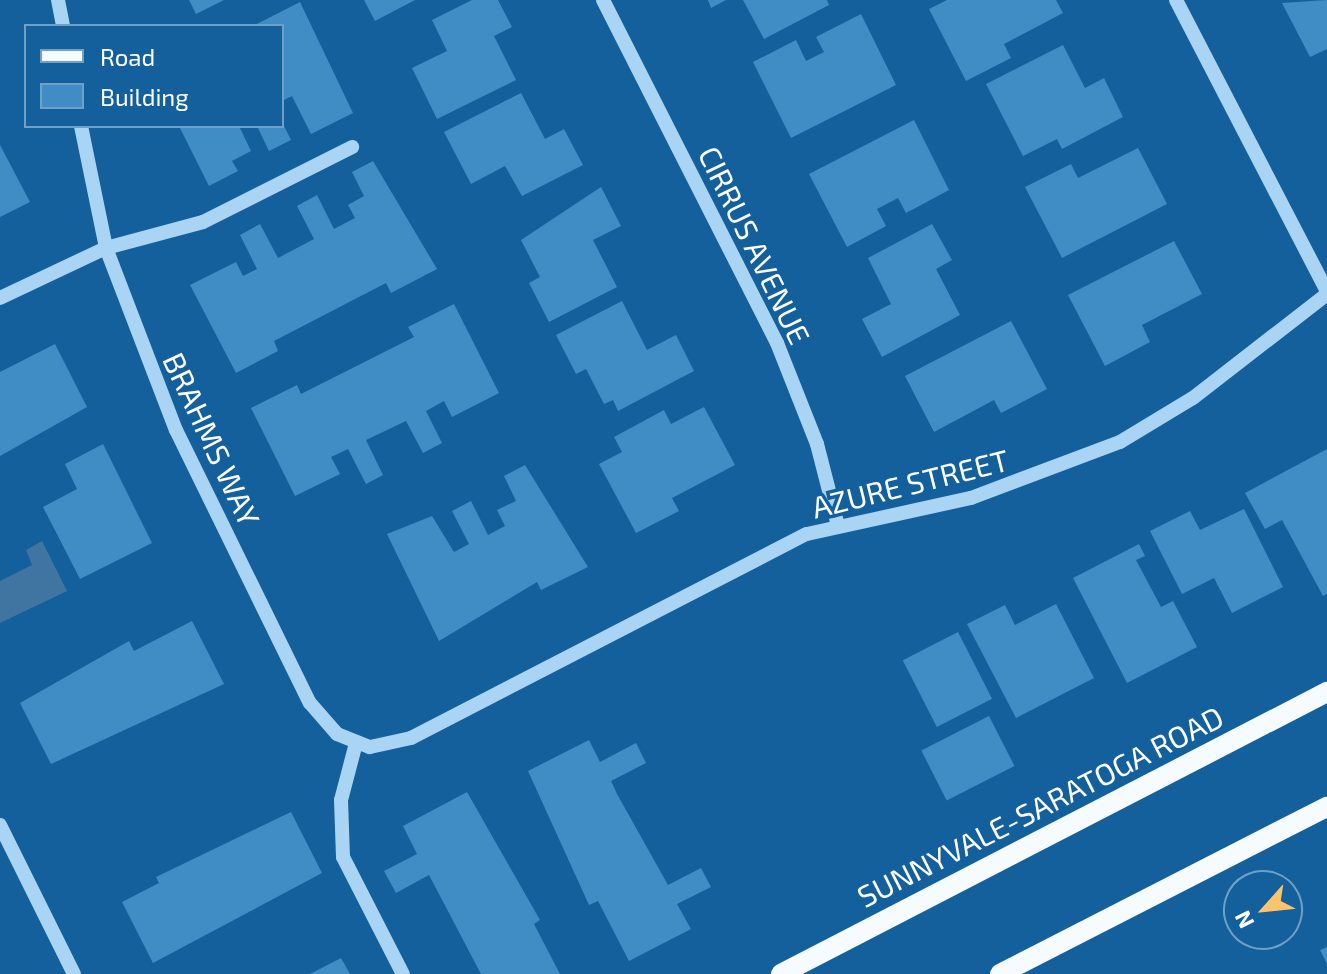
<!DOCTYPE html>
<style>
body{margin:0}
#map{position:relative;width:1327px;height:974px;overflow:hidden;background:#13609d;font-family:"Exo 2",sans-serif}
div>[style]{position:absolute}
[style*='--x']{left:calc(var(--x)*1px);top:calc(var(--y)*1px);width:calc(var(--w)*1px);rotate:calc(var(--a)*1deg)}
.water>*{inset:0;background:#3f75a0}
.building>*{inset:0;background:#408cc5;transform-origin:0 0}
.minor>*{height:14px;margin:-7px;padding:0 7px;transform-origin:7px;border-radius:7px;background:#aad4f4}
.major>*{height:20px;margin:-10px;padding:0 10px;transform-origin:10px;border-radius:10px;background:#f6fbff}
span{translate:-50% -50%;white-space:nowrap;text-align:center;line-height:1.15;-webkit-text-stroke:7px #13609d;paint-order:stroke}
.street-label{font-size:30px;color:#fff}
.legend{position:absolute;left:24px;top:24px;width:260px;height:104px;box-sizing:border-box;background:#13609d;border:2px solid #71a0c4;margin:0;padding:10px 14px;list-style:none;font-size:24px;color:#fff}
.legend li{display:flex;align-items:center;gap:16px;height:40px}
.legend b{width:40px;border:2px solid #71a0c4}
.north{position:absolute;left:1223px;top:870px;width:80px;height:80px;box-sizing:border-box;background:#13609d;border:2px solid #71a0c4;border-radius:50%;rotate:243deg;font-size:22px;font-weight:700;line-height:32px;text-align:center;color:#fff}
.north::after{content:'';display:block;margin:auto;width:28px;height:36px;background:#ffc36c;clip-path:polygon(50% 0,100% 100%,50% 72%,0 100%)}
</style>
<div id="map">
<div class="water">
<i style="clip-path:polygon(42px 541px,67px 591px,0 623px,0 581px,32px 565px,26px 550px)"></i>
</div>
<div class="building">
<i style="clip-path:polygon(189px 0,224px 0,196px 14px)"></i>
<i style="clip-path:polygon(364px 0,415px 0,375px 21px)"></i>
<i style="clip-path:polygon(472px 0,498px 0,512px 27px,494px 36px,516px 80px,437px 119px,412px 68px,447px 51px,432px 20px)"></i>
<i style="clip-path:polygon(708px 0,726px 0,711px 8px)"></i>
<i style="clip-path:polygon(743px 0,827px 0,829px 5px,764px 39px)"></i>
<i style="clip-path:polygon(947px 0,1056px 0,1063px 13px,1004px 44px,1011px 58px,966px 81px,929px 9px)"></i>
<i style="clip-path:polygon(1327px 0,1327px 49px,1310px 57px,1282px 3px)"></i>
<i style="clip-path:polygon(300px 2px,353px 113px,311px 134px,292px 96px,282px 101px,282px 26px,253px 26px)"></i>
<i style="clip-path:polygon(861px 14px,896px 85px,791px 138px,753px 62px,796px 40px,806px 61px,824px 52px,816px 37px)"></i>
<i style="clip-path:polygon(1063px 45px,1085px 88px,1104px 78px,1123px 117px,1062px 149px,1057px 139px,1023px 156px,986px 84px)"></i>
<i style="clip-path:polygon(521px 93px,545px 139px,564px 129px,583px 165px,522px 196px,505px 166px,471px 184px,444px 132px)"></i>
<i style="clip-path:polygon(914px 120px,949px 190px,906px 213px,898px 198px,877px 209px,886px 226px,847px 247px,809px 174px)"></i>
<i style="clip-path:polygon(179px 126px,239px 126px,251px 151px,232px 161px,238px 171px,209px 186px)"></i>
<i style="clip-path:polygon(257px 126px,284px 126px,291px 140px,269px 151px)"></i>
<i style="clip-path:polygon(0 145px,30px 202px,0 217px)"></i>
<i style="clip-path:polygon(1138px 148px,1167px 204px,1062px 258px,1025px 187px,1071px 164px,1078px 178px)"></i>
<i style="clip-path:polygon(373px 161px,437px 269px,391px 293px,386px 283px,274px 341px,278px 351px,236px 373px,190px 285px,236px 262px,243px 276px,257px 269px,240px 235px,260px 224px,278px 258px,314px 239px,297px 206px,317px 195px,334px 229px,355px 218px,348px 205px,364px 196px,352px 172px)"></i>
<i style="clip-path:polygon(601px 187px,621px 226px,593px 240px,617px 287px,549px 322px,529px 283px,540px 277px,521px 240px)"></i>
<i style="clip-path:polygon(932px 224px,952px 260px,936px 269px,960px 315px,882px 357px,862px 319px,891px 304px,868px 258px)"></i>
<i style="clip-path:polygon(1174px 241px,1202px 294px,1142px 325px,1150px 342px,1105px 366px,1068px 295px)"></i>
<i style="clip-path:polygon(622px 301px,647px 350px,676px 335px,694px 371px,618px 411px,613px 400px,604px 404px,586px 369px,576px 374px,556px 335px)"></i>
<i style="clip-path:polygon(454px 304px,499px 393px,452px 417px,444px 401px,426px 411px,442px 443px,423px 453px,406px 421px,366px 440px,383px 475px,366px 484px,348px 449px,331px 457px,340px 474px,295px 496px,251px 408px,297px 385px,301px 394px,414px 337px,408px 327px)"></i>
<i style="clip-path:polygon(1011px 321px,1047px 389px,1001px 413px,994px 400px,934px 432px,905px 376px)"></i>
<i style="clip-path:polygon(55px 344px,87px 407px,0 456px,0 372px)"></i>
<i style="clip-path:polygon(704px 407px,735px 465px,672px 498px,679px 511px,636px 533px,599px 464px,622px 452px,614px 437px,664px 410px,671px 424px)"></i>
<i style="clip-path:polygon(103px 444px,152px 543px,80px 579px,43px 507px,77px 489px,65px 464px)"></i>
<i style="clip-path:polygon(1327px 449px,1327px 594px,1323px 596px,1282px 520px,1265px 529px,1245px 493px)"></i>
<i style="clip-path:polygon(525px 465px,588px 567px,541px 590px,537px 582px,439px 641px,387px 534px,432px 516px,454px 552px,469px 544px,452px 511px,471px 501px,488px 535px,505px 526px,497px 510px,516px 501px,504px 476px)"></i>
<i style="clip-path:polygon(1244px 509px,1283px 587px,1232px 613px,1214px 578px,1182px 594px,1150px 531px,1190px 511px,1200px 530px)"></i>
<i style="clip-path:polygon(1139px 544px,1145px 556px,1136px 560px,1161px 607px,1173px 601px,1197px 647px,1127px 683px,1073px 578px)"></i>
<i style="clip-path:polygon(1056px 604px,1094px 678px,1016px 718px,967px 624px,1005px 605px,1015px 625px)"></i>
<i style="clip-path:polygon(192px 621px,224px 684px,51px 764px,20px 703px,129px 641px,134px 651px)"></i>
<i style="left:958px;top:632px;width:75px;height:62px;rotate:63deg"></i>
<i style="left:989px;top:716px;width:56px;height:76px;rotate:63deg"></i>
<i style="clip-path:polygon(589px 740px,600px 762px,636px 743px,646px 763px,611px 781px,617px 794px,668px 885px,701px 868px,711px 887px,677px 904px,691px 929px,629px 961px,598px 901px,589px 905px,528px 771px)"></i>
<i style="clip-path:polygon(467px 792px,540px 920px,534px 924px,560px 974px,481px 974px,429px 875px,396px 893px,384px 871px,417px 854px,403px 826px)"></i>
<i style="clip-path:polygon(291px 812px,322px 873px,153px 963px,122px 902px,159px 883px,156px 877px)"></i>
<i style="clip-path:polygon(1327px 947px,1327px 964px,1320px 950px)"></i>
<i style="clip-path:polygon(341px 958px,350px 974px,310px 974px)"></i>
</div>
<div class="minor">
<i style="--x:58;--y:0;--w:26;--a:79"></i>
<i style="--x:603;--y:0;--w:385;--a:63.1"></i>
<i style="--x:777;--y:343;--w:109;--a:68.4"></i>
<i style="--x:817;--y:444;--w:81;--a:75.6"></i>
<i style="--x:1176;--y:0;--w:328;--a:62.6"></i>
<i style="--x:81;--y:126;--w:125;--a:78.4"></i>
<i style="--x:106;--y:248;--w:195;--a:69"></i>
<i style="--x:176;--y:430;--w:304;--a:63.9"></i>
<i style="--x:310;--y:703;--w:41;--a:48.9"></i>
<i style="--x:337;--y:734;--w:35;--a:22"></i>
<i style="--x:370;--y:747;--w:42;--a:-12.4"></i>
<i style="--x:411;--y:738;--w:445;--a:-27.3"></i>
<i style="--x:807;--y:534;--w:168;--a:-12.4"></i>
<i style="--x:971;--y:498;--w:159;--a:-20.6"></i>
<i style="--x:1120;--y:442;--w:85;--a:-31.1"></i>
<i style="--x:1193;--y:398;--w:170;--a:-37.8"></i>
<i style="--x:0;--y:298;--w:117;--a:-25.3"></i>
<i style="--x:106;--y:248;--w:100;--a:-15"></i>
<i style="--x:203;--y:222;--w:167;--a:-26.7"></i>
<i style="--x:356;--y:743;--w:59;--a:104.7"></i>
<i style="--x:341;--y:800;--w:57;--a:88"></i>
<i style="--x:343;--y:857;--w:131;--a:62.9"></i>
<i style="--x:0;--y:825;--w:166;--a:63.6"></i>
</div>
<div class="major">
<i style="--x:781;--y:974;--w:615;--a:-27.32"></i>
<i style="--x:1000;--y:974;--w:367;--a:-27.1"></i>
</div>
<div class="street-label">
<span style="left:755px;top:245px;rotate:64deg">CIRRUS AVENUE</span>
<span style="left:212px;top:439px;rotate:65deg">BRAHMS WAY</span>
<span style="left:910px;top:483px;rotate:-14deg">AZURE STREET</span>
<span style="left:1040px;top:806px;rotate:-27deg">SUNNYVALE-SARATOGA ROAD</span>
</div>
<ul class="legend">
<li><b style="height:10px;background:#f6fbff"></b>Road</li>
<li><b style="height:22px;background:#408cc5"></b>Building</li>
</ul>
<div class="north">N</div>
</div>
